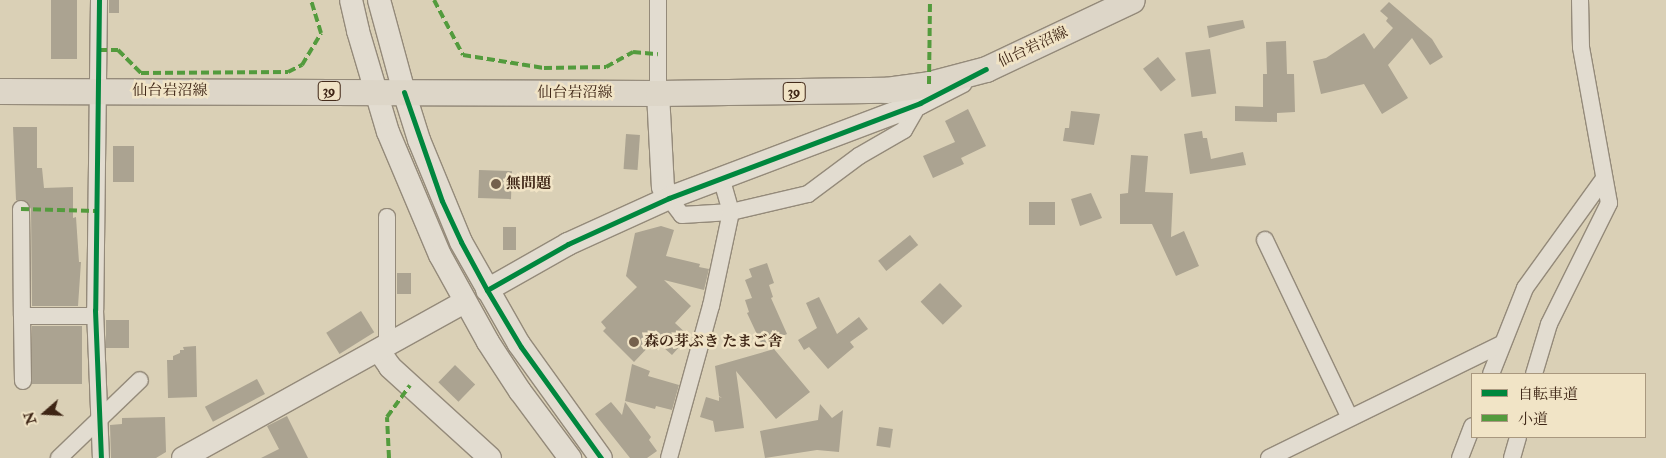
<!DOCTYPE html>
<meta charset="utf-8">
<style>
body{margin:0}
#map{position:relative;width:1666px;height:458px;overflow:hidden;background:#dad0b6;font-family:"IM FELL Double Pica","Noto Serif JP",serif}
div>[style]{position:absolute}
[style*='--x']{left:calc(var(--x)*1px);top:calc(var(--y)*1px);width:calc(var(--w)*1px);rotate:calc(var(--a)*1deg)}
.building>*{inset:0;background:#aba391;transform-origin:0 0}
.roads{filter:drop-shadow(1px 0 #948a7a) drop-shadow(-1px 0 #948a7a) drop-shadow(0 1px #948a7a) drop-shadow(0 -1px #948a7a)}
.street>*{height:16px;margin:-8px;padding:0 8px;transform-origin:8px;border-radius:8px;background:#e2dcd0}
.secondary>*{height:22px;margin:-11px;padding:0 11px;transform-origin:11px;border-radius:11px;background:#e2dcd0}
.primary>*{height:25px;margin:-12.5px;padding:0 12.5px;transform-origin:12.5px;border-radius:12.5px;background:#ddd6c8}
.quiet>*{height:4px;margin-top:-2px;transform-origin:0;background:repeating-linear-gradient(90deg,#539b3d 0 8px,transparent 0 12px)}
.cycleway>*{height:5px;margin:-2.5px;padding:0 2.5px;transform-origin:2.5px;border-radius:2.5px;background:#00873e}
.dots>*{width:14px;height:14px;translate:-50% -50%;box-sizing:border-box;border:2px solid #f1e4c6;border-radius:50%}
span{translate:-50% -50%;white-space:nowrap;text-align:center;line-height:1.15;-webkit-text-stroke:5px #f1e4c6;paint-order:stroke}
.shield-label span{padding:1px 4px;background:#f1e4c6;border:1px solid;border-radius:4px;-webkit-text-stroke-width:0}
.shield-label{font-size:14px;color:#3e2515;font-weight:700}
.street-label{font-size:15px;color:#3e2515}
.poi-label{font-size:15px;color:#3e2515;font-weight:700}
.left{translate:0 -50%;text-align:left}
.legend{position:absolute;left:1471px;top:373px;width:175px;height:65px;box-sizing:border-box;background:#f1e4c6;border:1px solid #a9987f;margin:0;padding:6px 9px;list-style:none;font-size:15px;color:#3e2515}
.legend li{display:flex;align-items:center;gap:10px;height:25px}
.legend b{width:25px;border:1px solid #a9987f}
.north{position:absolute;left:20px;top:388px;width:50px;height:50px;-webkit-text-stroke:4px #f1e4c6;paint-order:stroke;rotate:251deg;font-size:14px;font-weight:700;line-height:20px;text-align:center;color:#3e2515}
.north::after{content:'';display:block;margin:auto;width:18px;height:22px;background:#3e2515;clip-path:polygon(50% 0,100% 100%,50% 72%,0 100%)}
</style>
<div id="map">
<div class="building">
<i style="left:51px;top:0;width:26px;height:59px"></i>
<i style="left:109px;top:0;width:10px;height:13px"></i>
<i style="clip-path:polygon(1389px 2px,1432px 39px,1443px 57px,1430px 65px,1412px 38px,1388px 65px,1408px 98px,1382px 114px,1364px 84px,1321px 94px,1313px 61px,1326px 58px,1364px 33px,1374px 49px,1393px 28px,1386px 21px,1388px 18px,1380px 11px)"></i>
<i style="clip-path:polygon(1243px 20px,1245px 28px,1209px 38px,1207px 26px)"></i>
<i style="clip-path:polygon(1286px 41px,1287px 74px,1294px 74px,1295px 112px,1277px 113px,1277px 122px,1235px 121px,1235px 106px,1263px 107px,1263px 74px,1267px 74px,1266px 42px)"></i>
<i style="left:1210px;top:49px;width:45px;height:25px;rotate:82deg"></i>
<i style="left:1158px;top:57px;width:29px;height:19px;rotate:52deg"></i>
<i style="clip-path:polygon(968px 109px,986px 146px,961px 158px,964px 164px,933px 178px,923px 156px,955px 142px,945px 121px)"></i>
<i style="clip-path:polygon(1071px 111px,1100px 114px,1094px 145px,1063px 141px,1065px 128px,1069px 128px)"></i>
<i style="clip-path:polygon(13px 127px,37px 127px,37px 168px,42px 168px,44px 188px,73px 187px,73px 218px,76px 217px,79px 262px,81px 262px,78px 306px,32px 306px,31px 209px,26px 201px,16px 200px)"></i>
<i style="clip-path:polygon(1202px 131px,1203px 138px,1207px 138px,1211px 159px,1243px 152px,1246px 165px,1190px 174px,1184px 134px)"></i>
<i style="left:626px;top:134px;width:14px;height:35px;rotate:4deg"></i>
<i style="left:113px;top:146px;width:21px;height:36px"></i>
<i style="clip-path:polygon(1131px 155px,1148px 156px,1145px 192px,1173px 193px,1171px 237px,1184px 231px,1199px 266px,1176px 276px,1152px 224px,1120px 224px,1120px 194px,1128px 193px)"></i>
<i style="left:479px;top:170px;width:33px;height:28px;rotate:2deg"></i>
<i style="clip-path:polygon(1091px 193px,1102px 218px,1080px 226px,1071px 199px)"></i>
<i style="left:1029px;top:202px;width:26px;height:23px"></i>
<i style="clip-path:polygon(661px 226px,674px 230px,666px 256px,700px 264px,699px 267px,709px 269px,704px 290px,664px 280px,691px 306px,675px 323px,689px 336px,672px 355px,655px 340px,634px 362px,603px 331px,606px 328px,601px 322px,637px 287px,626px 276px,635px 233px)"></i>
<i style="left:503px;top:227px;width:13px;height:23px"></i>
<i style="left:910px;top:235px;width:13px;height:41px;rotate:51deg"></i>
<i style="clip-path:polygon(767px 263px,774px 283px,769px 285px,773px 297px,771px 298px,787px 334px,762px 345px,747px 313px,749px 312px,745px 300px,752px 298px,745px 280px,752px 277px,749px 269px)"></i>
<i style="left:397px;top:273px;width:14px;height:21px"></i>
<i style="left:940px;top:283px;width:32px;height:27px;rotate:46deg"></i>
<i style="clip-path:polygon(819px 297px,837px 334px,859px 317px,868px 329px,850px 342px,854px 347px,828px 369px,809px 347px,804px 350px,798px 340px,817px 328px,806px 303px)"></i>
<i style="left:361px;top:311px;width:25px;height:41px;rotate:58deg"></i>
<i style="left:106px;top:320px;width:23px;height:28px"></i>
<i style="left:32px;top:326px;width:50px;height:58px"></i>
<i style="clip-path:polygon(196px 346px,197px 397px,168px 398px,167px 360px,173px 360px,173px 356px,180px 353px,180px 350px,184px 350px,183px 347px)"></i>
<i style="clip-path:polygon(774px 349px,810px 392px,776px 419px,736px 371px,744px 428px,715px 432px,713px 421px,700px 417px,706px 397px,719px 401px,719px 397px,722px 398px,719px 396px,715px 366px)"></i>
<i style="clip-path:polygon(632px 364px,650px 371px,648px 376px,679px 385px,672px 410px,656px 406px,655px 409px,625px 401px)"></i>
<i style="left:455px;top:365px;width:28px;height:24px;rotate:44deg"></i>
<i style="left:257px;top:379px;width:17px;height:59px;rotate:62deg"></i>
<i style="clip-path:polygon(611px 402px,622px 415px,625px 402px,651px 437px,649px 440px,657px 451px,647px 458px,630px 458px,595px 414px)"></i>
<i style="clip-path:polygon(820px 404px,832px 418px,843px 410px,839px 452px,817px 450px,765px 458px,760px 431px,818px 420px)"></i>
<i style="clip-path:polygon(287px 416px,308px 458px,261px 458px,279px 449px,267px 426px)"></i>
<i style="clip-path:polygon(165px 417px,166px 452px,156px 458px,111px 458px,110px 425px,122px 424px,122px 418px)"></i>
<i style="left:879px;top:427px;width:14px;height:19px;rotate:8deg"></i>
</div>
<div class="roads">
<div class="street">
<i style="--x:99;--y:0;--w:310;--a:90.7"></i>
<i style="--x:95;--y:310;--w:148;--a:87.7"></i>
<i style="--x:658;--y:93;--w:93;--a:-90"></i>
<i style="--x:669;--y:198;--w:21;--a:53"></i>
<i style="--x:682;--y:215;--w:49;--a:-3.5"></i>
<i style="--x:731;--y:212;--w:79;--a:-13.2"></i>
<i style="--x:808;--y:194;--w:64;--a:-36.7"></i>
<i style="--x:859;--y:156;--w:52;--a:-30"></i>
<i style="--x:904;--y:130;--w:36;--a:-60"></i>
<i style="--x:21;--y:209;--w:107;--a:89.5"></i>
<i style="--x:1265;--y:240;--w:197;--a:64.5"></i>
<i style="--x:387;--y:347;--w:130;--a:-90"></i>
<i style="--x:1491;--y:374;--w:92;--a:-68.4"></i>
<i style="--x:1525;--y:288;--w:133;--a:-54.2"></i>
<i style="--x:1534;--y:374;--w:52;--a:-73.3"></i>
<i style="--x:1549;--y:324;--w:135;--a:-63.6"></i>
<i style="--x:1609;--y:203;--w:158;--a:-100.2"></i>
<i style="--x:1581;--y:47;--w:47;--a:-91.2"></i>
<i style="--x:23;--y:381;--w:65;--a:-90.9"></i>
<i style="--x:22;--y:316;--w:73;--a:0"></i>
<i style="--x:59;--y:458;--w:112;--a:-43.9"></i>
<i style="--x:669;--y:458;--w:158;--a:-74.6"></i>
<i style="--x:711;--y:306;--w:96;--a:-78"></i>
<i style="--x:731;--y:212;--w:37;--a:-106"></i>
<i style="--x:1269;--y:458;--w:259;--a:-26.1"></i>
<i style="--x:1460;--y:458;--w:34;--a:-69"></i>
<i style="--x:1512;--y:458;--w:22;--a:-74"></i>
</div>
<div class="secondary">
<i style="--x:351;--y:0;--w:32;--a:77"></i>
<i style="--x:358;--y:31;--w:105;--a:73.5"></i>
<i style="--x:388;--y:132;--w:134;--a:67.1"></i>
<i style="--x:440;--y:255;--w:99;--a:61.1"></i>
<i style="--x:488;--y:342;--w:59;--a:56.9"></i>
<i style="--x:520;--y:391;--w:84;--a:53.3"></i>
<i style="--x:379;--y:0;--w:95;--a:74.8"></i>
<i style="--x:404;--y:92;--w:50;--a:72.6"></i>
<i style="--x:419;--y:140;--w:110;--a:67.6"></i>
<i style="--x:461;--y:242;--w:117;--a:60.4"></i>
<i style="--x:519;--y:344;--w:140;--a:54.3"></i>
<i style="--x:658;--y:93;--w:94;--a:87"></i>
<i style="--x:663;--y:187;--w:13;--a:61"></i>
<i style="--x:487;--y:290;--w:93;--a:-29.6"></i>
<i style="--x:568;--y:244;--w:111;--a:-24.5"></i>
<i style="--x:669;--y:198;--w:268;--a:-20.7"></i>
<i style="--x:920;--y:103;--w:46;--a:-27.1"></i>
<i style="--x:379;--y:351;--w:19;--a:55"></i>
<i style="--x:390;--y:367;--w:135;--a:42.3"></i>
<i style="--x:183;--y:458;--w:322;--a:-29"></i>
</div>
<div class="primary">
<i style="--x:0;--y:91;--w:658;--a:0.17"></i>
<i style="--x:658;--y:93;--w:228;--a:-0.8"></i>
<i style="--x:886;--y:90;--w:43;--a:-7.9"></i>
<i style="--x:929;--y:84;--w:59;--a:-14.7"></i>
<i style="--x:986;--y:69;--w:161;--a:-25.3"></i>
</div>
</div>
<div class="quiet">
<i style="--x:434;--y:0;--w:62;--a:62.2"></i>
<i style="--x:463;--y:55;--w:82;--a:9.1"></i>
<i style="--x:544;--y:68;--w:62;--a:-0.9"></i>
<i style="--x:606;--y:67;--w:31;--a:-29"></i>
<i style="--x:633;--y:52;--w:25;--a:5"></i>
<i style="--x:99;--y:50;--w:19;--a:0"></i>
<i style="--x:118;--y:50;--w:33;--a:45"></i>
<i style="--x:141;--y:73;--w:147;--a:-0.4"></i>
<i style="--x:288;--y:72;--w:16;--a:-27"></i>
<i style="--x:302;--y:65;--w:37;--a:-59"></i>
<i style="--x:321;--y:33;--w:34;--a:-107"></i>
<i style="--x:929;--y:84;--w:84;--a:-89.3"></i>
<i style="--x:21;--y:209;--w:75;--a:1.5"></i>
<i style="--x:389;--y:458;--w:41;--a:-92.8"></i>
<i style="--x:387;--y:417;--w:39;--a:-54"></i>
</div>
<div class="cycleway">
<i style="--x:99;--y:0;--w:310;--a:90.7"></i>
<i style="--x:95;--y:310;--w:148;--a:87.7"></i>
<i style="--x:404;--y:92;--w:115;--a:70.8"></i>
<i style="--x:442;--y:201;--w:45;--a:65.1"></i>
<i style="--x:461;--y:242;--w:55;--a:61.6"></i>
<i style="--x:487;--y:290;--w:66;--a:59.2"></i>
<i style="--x:521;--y:347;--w:137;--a:54.2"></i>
<i style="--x:487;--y:290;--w:93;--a:-29.6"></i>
<i style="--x:568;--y:244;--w:111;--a:-24.5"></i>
<i style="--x:669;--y:198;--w:268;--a:-20.7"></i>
<i style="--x:920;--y:103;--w:74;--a:-27.3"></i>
</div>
<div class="dots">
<i style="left:496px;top:184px;background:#75614d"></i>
<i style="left:634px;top:342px;background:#75614d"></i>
</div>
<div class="shield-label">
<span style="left:329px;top:91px">39</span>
<span style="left:794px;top:92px">39</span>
</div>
<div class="street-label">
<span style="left:1033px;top:47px;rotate:-25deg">仙台岩沼線</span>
<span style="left:170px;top:91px">仙台岩沼線</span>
<span style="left:575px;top:93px">仙台岩沼線</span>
</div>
<div class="poi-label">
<span class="left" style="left:506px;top:184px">無問題</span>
<span class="left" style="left:644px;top:342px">森の芽ぶき たまご舎</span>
</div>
<ul class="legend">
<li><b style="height:6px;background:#00873e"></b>自転車道</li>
<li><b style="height:6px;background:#539b3d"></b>小道</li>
</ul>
<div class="north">N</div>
</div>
